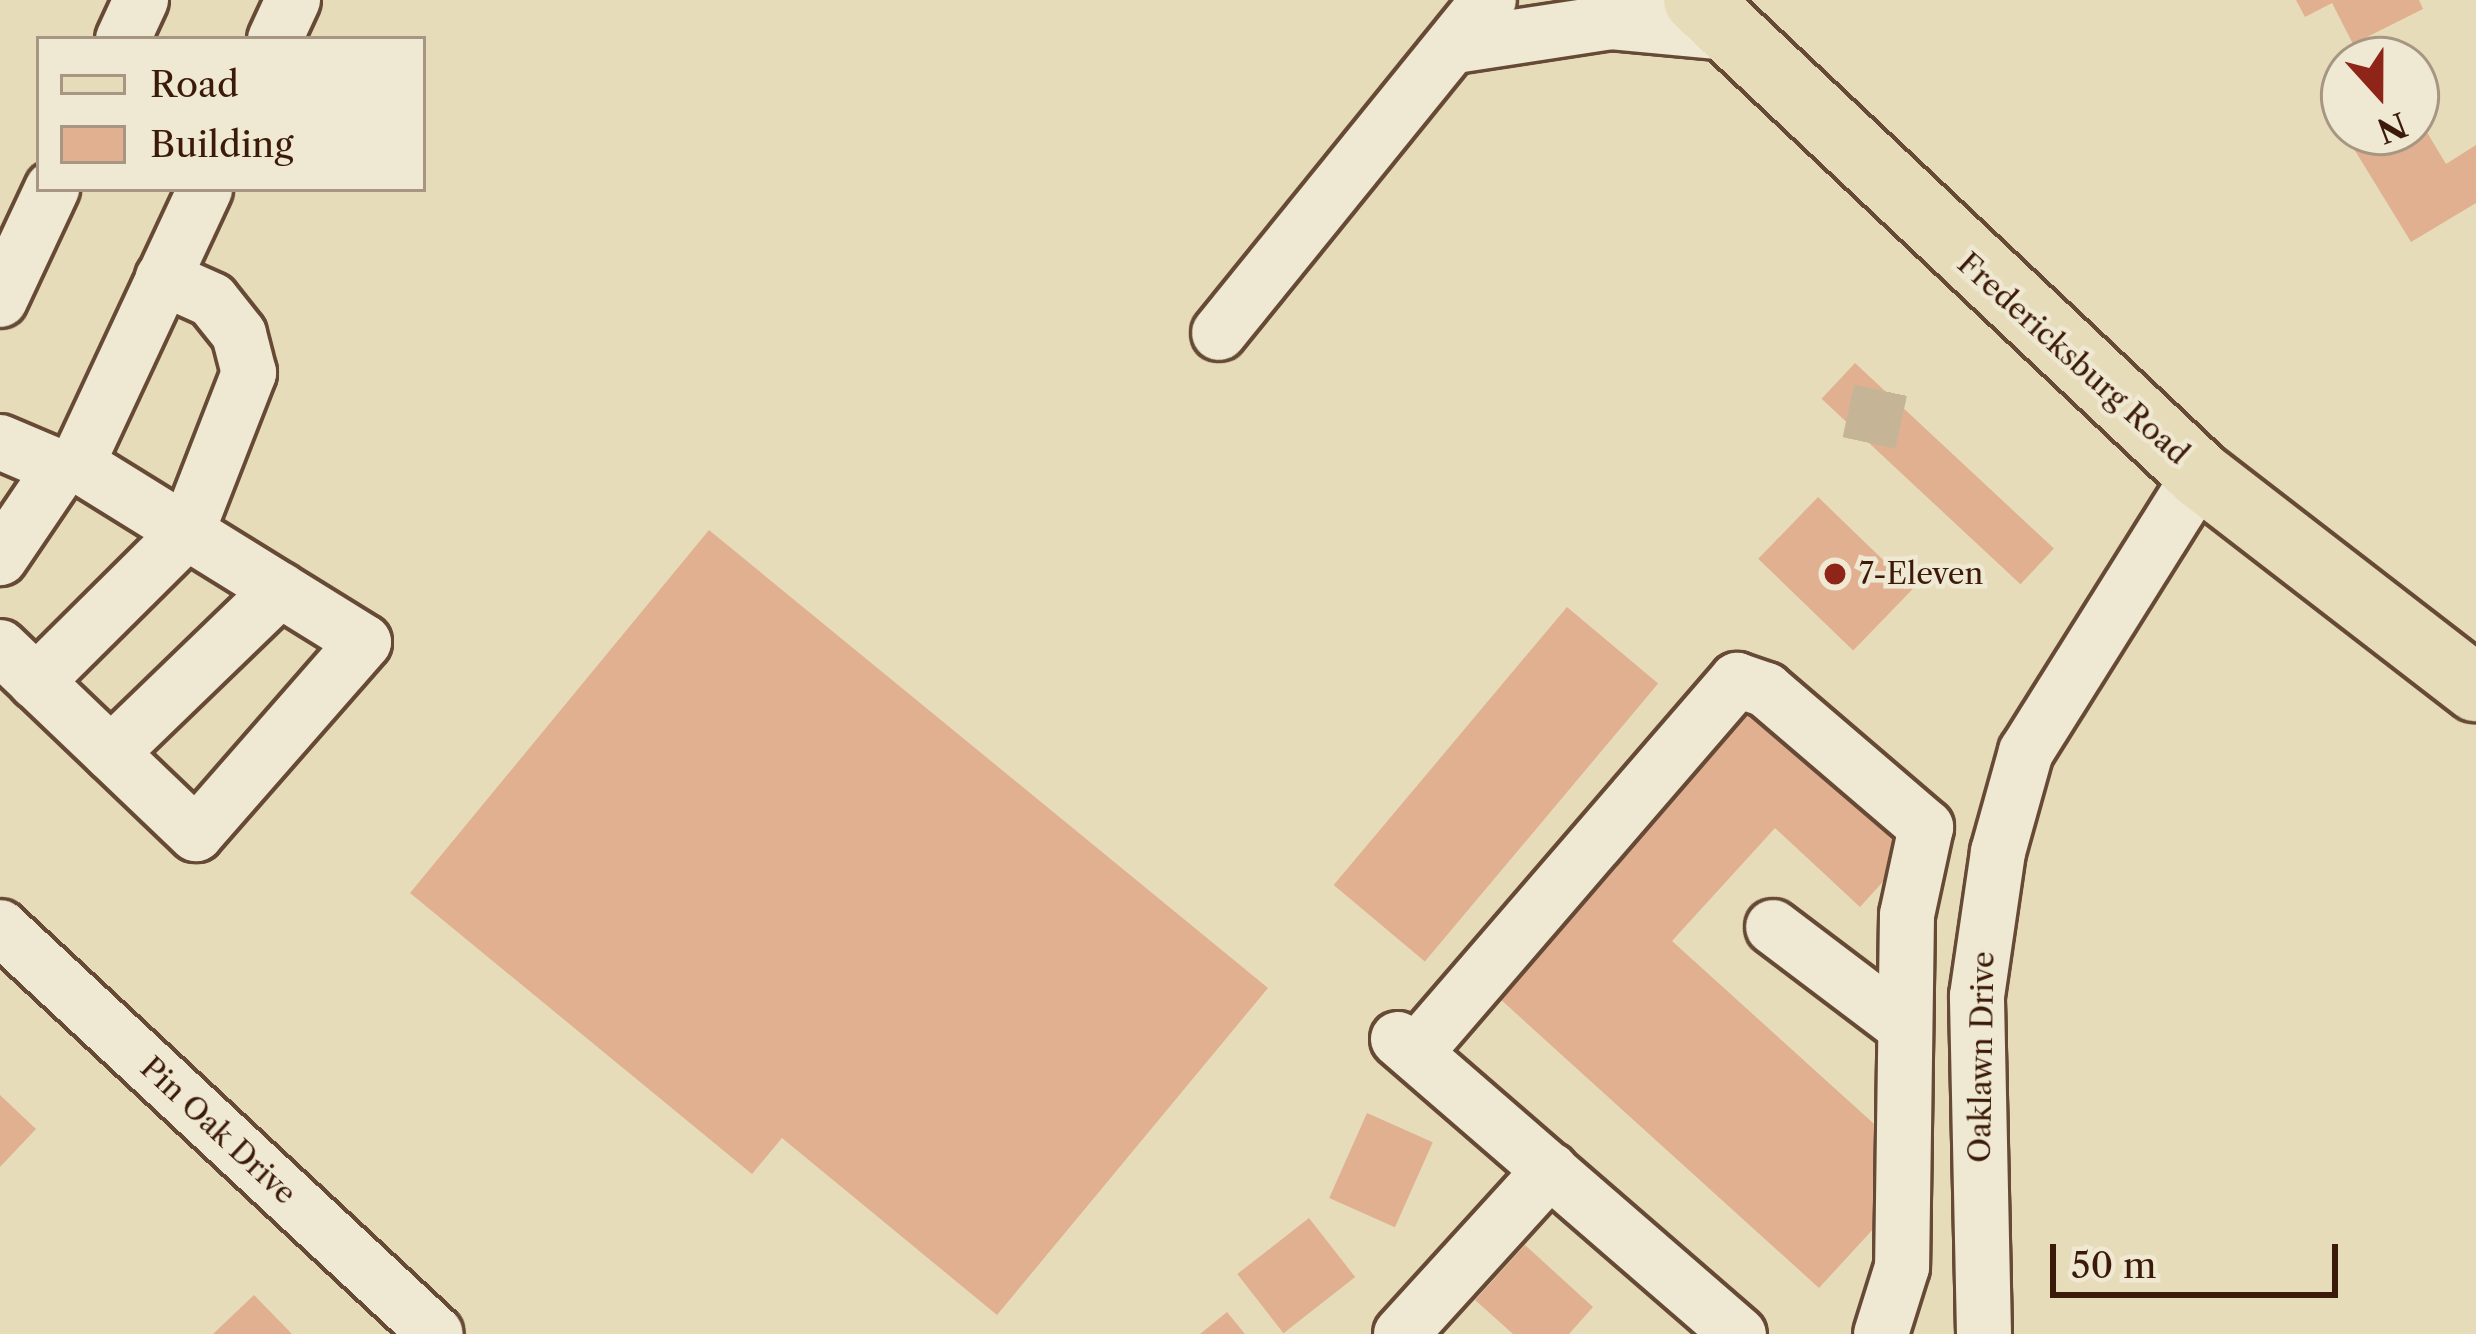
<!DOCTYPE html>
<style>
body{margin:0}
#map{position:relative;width:2476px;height:1334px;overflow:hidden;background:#e7dcb9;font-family:"Libre Caslon Text",serif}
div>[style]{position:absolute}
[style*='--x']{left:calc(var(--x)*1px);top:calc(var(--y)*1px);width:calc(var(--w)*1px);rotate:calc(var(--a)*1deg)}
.building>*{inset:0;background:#e0b091;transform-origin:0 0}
.minor-tunnel>*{height:54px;margin-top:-27px;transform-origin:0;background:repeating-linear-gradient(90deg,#c5b596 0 54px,transparent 0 81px)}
.roads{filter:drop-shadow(3px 0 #674a35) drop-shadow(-3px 0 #674a35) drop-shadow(0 3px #674a35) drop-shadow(0 -3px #674a35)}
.minor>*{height:54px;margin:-27px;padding:0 27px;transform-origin:27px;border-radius:27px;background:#efe8d2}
.major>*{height:66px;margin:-33px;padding:0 33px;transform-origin:33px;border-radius:33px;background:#e7dcb9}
.dots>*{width:33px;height:33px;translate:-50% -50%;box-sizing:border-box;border:6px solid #efe8d2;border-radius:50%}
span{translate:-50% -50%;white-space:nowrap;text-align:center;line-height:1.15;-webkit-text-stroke:9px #efe8d2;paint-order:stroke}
.street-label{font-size:30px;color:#3c1a09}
.poi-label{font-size:30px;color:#3c1a09}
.left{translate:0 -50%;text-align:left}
.legend{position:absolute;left:36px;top:36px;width:390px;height:156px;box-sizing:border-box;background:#efe8d2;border:3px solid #a79682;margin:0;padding:15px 21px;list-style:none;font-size:36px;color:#3c1a09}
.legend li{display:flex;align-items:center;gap:24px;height:60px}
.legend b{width:60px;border:3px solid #a79682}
.north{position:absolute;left:2320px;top:36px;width:120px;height:120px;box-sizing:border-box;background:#efe8d2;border:3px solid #a79682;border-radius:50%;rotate:159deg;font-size:33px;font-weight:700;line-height:48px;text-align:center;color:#3c1a09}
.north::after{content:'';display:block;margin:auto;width:42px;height:54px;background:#8f2418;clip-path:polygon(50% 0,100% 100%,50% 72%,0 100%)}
.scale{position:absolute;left:2050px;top:1244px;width:288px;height:54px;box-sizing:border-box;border:6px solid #3c1a09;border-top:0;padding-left:15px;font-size:36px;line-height:42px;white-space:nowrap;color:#3c1a09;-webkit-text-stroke:9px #efe8d2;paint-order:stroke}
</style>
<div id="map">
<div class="building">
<i style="clip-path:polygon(2296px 0,2419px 0,2423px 9px,2353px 44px,2332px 3px,2305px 17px)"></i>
<i style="clip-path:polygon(2344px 112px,2344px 132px,2416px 132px,2416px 114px,2446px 164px,2476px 145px,2476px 203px,2411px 242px,2335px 118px)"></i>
<i style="left:1855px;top:363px;width:272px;height:49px;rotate:43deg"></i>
<i style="left:1818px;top:497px;width:132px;height:86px;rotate:44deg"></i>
<i style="clip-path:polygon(709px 530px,1268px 988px,997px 1315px,782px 1138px,752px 1174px,410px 893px)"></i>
<i style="left:1567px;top:607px;width:119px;height:363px;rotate:40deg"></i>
<i style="clip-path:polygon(1754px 697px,1900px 830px,1899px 864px,1860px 907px,1775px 828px,1672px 941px,1883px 1132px,1887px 1214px,1819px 1288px,1488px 988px)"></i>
<i style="clip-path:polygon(0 1095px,36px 1129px,0 1167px)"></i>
<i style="left:1367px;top:1113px;width:72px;height:93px;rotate:24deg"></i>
<i style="left:1309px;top:1218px;width:75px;height:91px;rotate:52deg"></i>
<i style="clip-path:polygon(1525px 1245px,1593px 1307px,1569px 1334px,1513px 1334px,1475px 1300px)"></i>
<i style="clip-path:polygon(254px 1295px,292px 1334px,213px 1334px)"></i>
<i style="clip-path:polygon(1227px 1312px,1245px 1334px,1200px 1334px)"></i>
</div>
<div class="minor-tunnel">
<i style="--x:1869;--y:443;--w:56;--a:-77.7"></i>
</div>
<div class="roads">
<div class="minor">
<i style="--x:123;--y:39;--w:43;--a:-65.2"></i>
<i style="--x:275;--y:39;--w:43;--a:-65.2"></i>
<i style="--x:1455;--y:46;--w:158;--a:-8.7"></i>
<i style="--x:1611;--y:22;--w:118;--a:5.4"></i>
<i style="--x:0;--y:300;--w:123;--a:-64.9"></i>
<i style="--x:1219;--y:333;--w:429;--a:-51"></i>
<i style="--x:0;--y:442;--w:66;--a:23.1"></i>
<i style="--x:61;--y:468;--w:109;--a:124.1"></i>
<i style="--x:0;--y:647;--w:271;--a:43.7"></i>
<i style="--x:196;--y:834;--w:255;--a:-48.8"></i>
<i style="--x:364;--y:642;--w:338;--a:-148.2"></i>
<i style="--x:77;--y:464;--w:303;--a:-65"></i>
<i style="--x:36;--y:682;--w:213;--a:-44.8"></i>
<i style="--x:187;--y:532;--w:171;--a:-68.7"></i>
<i style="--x:249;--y:373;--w:40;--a:-104.4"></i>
<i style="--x:239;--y:334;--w:43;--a:-128.5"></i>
<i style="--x:212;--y:300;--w:54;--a:-155.8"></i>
<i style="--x:111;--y:753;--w:235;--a:-44"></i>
<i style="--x:0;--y:927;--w:596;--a:43.03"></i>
<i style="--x:1773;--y:927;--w:164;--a:37.1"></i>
<i style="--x:1398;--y:1039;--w:451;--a:40.9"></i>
<i style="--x:1415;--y:1053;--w:493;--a:-49.2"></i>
<i style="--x:1737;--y:680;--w:31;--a:19"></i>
<i style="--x:1766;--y:690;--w:211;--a:40.6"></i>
<i style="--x:1926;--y:827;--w:90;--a:102.2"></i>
<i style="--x:1907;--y:915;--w:352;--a:90.8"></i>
<i style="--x:1902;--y:1267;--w:70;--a:107.4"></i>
<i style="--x:1401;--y:1334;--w:222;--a:-47.7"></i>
<i style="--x:1984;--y:1334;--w:338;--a:-91.2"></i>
<i style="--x:1977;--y:996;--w:146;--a:-81.7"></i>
<i style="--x:1998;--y:852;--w:104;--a:-74.4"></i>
<i style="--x:2026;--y:752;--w:327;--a:-57.9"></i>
</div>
<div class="major">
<i style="--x:1697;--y:0;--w:692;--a:43.36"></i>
<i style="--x:2200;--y:475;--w:349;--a:37.7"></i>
</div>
</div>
<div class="dots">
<i style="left:1835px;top:574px;background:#8f2418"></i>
</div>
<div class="street-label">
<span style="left:2073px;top:359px;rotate:42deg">Fredericksburg Road</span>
<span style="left:1982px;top:1057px;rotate:-89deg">Oaklawn Drive</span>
<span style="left:218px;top:1131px;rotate:43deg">Pin Oak Drive</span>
</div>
<div class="poi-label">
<span class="left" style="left:1859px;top:574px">7-Eleven</span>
</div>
<ul class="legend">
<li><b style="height:15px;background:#e7dcb9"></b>Road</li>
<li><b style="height:33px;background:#e0b091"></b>Building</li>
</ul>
<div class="north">N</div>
<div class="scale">50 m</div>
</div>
